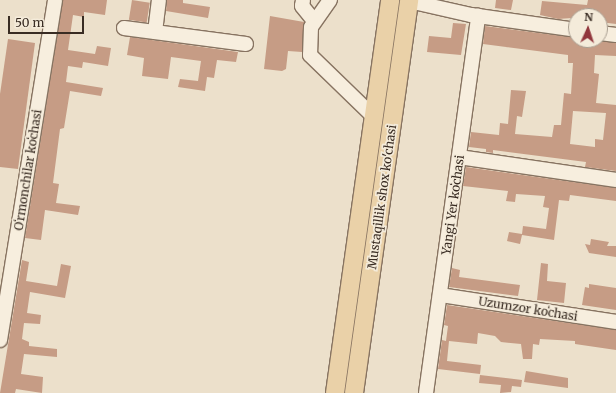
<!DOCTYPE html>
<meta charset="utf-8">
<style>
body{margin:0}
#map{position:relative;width:616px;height:393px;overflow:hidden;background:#ece0cb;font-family:Merriweather,serif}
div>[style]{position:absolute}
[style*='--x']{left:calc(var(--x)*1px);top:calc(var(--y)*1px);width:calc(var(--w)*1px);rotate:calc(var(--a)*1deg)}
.building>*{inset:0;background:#c69c85;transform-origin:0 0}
.roads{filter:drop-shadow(1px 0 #877361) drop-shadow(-1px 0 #877361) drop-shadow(0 1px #877361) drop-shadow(0 -1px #877361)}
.minor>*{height:14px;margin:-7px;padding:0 7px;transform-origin:7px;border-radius:7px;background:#f7eede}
.major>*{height:18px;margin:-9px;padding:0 9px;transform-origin:9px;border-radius:9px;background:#ead1a8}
span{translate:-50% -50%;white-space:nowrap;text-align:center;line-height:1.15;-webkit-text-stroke:3.5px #f4ebda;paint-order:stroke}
.street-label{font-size:12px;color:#392c23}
.north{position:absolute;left:568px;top:8px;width:40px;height:40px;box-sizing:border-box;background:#f4ebda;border:1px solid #a99f91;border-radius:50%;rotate:3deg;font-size:11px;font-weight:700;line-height:16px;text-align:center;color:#392c23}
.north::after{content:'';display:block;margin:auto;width:14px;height:18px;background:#91363c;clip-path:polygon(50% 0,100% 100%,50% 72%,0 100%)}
.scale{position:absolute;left:8px;top:16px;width:76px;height:18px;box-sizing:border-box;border:2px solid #392c23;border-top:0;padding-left:5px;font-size:12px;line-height:14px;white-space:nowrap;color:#392c23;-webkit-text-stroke:3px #f4ebda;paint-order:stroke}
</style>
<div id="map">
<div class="building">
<i style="clip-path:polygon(63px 0,107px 0,105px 15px,84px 12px,84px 17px,73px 15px,68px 50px,95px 54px,97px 46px,111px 48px,108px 66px,83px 62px,82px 68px,68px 66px,66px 82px,103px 88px,101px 96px,70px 91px,64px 128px,60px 129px,53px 183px,59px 184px,56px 203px,80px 206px,78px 215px,45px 210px,41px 240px,25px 238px)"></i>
<i style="left:132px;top:0;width:18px;height:20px;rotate:9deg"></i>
<i style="clip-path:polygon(167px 0,183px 0,183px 3px,210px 7px,208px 18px,166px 11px)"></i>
<i style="clip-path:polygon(496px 0,513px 0,511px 10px,495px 8px)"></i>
<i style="clip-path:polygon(588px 0,616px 0,616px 24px,600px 22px,600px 16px,558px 19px,540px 15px,542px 1px,587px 5px)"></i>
<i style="clip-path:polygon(270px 16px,304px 22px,302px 52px,288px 51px,286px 69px,282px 71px,264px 69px)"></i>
<i style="clip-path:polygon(453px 23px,466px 24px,461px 55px,427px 52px,429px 36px,451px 38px)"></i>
<i style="clip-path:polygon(evenodd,485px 26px,616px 43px,616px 56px,595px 55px,594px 73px,599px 74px,596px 103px,616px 105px,616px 171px,585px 167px,586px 162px,493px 150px,493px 153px,486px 152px,486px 149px,469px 147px,471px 132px,499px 135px,500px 123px,508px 124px,511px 90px,526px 91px,522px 117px,517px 116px,515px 134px,552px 137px,554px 125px,561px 125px,564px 93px,571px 94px,573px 63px,568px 63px,568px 55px,483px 44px,485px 26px,573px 111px,606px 113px,603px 140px,595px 139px,595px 147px,570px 144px,573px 111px)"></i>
<i style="clip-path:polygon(130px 37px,238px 52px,236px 62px,217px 60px,214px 78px,207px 77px,205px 91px,178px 87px,180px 79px,198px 81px,201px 61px,171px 57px,168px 79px,142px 76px,144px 58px,127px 55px)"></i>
<i style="clip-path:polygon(8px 39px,35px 43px,18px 169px,0 167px,0 94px)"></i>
<i style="clip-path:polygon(466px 167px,616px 188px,616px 201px,570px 195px,569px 201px,559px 200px,554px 240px,522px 235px,520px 244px,507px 241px,509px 232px,522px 234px,523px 226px,546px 229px,549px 208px,543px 207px,545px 196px,516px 194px,515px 202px,506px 201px,508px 191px,463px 186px)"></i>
<i style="clip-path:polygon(591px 239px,609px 242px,607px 246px,616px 246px,616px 257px,589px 253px,585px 244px,590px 245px)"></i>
<i style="clip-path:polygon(22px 260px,29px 262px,26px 281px,57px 286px,61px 264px,71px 266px,65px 298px,30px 292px,27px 313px,41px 315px,40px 324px,24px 323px,22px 339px,29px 342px,29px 346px,57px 349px,57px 357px,24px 354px,21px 374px,43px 377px,42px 393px,16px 389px,15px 393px,0 393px)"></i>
<i style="clip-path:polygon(541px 263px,548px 264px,547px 281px,566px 283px,564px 303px,537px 300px)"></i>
<i style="clip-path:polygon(452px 268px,460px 270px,459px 277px,520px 285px,518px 296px,449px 287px)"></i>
<i style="clip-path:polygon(589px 284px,616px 288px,616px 310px,582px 305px,585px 287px,589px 288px)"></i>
<i style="clip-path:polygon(447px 305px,616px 330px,616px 350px,575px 344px,575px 341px,540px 339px,539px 345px,533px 344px,532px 359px,523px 359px,521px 344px,501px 342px,495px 336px,478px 333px,477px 344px,449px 341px,447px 361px,481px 365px,480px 374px,438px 369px,442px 340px,446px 341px,448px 326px,444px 325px)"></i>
<i style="clip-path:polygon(526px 371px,568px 378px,568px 388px,524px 382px)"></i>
<i style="clip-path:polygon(480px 375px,522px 380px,521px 387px,512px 386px,511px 392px,500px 393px,501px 385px,479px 383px)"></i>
</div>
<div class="roads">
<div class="minor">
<i style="--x:303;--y:0;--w:6;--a:99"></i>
<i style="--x:302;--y:6;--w:19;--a:51"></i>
<i style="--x:330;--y:0;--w:33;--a:125"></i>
<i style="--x:311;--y:27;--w:28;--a:92"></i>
<i style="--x:310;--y:55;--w:89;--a:44.1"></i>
<i style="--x:409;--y:1;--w:64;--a:12.7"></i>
<i style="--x:471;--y:15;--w:106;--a:8.1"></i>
<i style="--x:124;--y:28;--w:123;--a:7.5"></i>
<i style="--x:155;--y:32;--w:32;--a:-83"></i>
<i style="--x:600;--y:33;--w:16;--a:7"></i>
<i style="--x:459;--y:157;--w:159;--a:8.3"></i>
<i style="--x:440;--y:295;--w:178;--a:8.7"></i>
<i style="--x:0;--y:340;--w:344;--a:-80.8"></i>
<i style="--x:426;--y:393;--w:381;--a:-82.1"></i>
</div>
<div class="major">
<i style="--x:335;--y:393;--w:397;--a:-82"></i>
<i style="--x:354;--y:393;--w:397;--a:-82"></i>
</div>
</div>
<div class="street-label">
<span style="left:28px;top:170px;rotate:-81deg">Oʻrmonchilar koʻchasi</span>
<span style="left:382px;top:197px;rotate:-82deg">Mustaqillik shox ko'chasi</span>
<span style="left:453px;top:205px;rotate:-82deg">Yangi Yer koʻchasi</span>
<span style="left:528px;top:309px;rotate:9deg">Uzumzor koʻchasi</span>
</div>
<div class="north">N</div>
<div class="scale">50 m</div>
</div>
